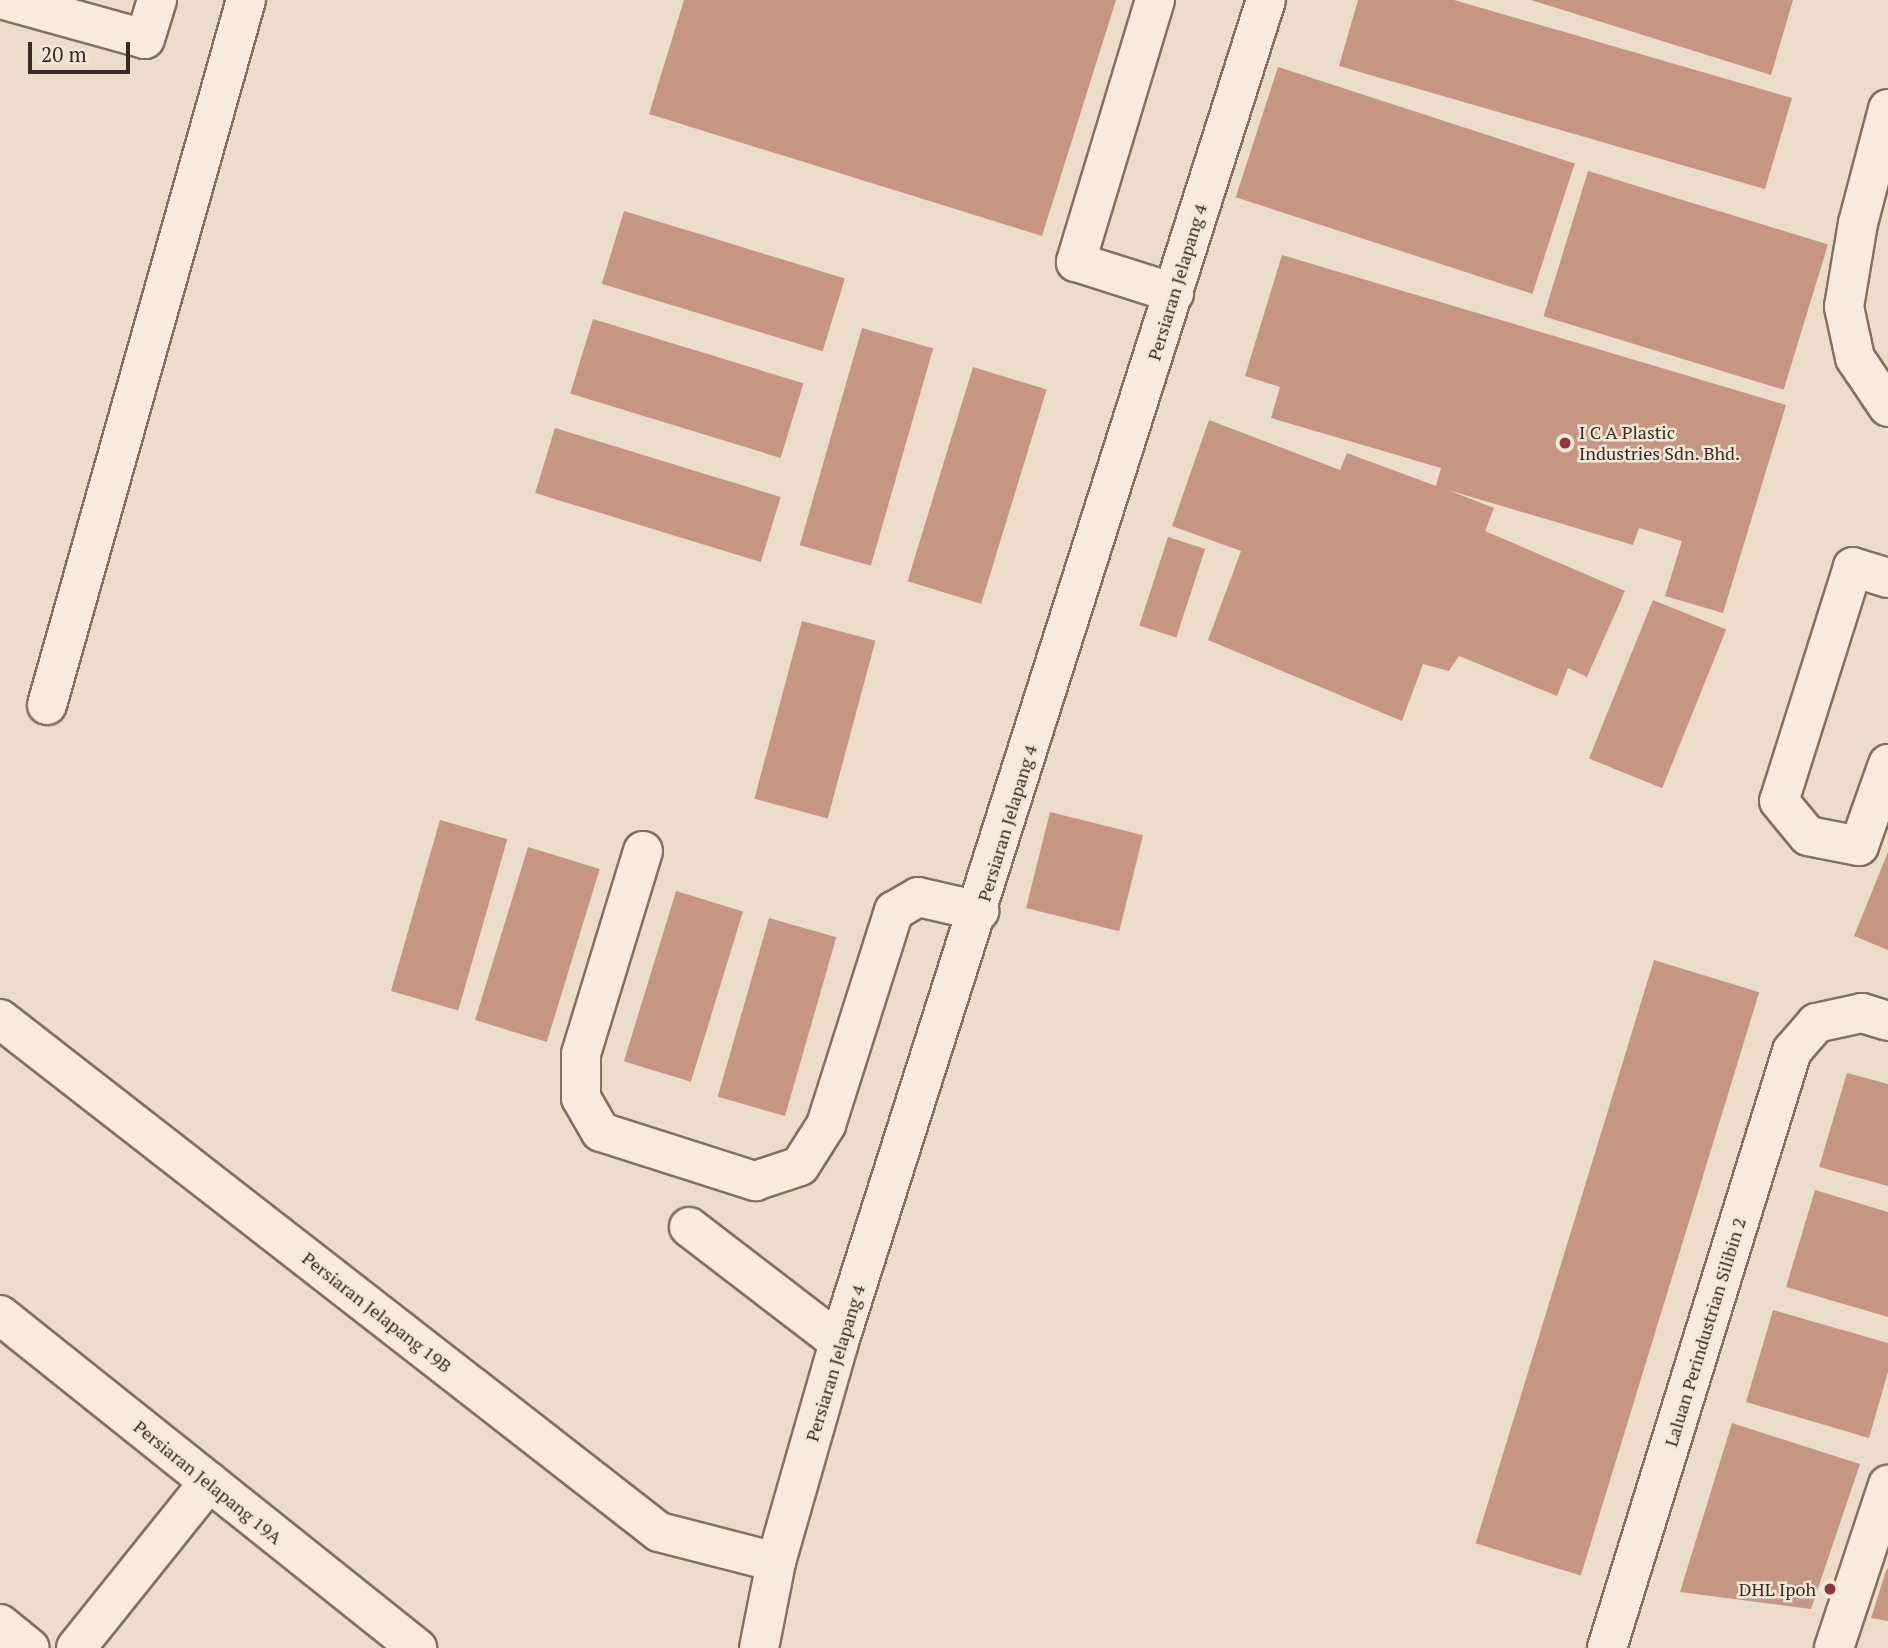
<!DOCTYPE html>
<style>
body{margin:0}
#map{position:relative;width:1888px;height:1648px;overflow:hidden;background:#ebddc9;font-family:"PT Serif",serif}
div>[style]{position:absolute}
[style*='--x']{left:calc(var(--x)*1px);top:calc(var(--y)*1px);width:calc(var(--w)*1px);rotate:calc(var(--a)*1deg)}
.building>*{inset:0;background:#c59782;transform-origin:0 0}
.roads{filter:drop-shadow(2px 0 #85705f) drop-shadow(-2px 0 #85705f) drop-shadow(0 2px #85705f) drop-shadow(0 -2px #85705f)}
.minor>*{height:38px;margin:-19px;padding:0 19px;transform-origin:19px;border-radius:19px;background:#f6ebdc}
.dots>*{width:19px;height:19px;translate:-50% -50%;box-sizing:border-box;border:4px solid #f3e8d8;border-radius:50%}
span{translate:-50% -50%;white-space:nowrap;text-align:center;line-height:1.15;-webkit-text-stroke:5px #f3e8d8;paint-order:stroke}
.street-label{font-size:18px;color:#372a21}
.poi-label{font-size:18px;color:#372a21}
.left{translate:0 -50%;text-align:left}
.right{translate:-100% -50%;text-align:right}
.scale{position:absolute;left:28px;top:42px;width:102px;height:32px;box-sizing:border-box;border:4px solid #372a21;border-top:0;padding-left:9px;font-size:21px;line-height:24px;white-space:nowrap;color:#372a21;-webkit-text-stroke:5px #f3e8d8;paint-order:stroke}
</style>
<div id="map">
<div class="building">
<i style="clip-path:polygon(684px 0,1116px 0,1042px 236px,649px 114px)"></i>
<i style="clip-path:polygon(1358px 0,1454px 0,1792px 98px,1765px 189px,1339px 66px)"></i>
<i style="clip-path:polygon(1531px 0,1793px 0,1771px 75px)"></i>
<i style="left:1278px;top:67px;width:312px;height:137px;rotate:18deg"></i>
<i style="left:1588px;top:171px;width:251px;height:152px;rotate:17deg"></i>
<i style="left:624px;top:211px;width:231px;height:76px;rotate:17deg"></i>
<i style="clip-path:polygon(1282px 255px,1786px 405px,1723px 613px,1665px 596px,1682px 541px,1639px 528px,1633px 545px,1448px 490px,1494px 508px,1485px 531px,1625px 591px,1587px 677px,1568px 668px,1557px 696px,1459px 656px,1449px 671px,1423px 664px,1402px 721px,1208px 640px,1241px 551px,1172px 526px,1209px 420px,1340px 470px,1347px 453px,1436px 486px,1441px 468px,1271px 418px,1280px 387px,1245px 376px)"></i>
<i style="left:593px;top:319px;width:220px;height:78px;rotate:17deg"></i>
<i style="left:862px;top:328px;width:74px;height:226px;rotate:16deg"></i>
<i style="left:973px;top:367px;width:77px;height:224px;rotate:17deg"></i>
<i style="left:555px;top:428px;width:236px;height:68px;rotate:17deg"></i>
<i style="left:1168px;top:537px;width:39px;height:93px;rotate:18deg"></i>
<i style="left:1653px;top:600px;width:79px;height:171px;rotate:22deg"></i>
<i style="left:802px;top:621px;width:76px;height:184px;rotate:15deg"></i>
<i style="left:1050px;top:812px;width:96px;height:99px;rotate:14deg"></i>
<i style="left:440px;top:820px;width:70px;height:178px;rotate:16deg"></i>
<i style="left:528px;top:847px;width:75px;height:181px;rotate:17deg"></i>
<i style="clip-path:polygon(1888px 852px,1888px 950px,1854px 936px)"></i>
<i style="left:676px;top:891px;width:70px;height:178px;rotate:17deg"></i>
<i style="left:769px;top:918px;width:70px;height:186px;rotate:16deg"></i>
<i style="left:1654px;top:960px;width:110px;height:610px;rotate:17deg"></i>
<i style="clip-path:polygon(1847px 1073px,1888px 1084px,1888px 1186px,1819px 1167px)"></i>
<i style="clip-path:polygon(1815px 1190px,1888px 1212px,1888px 1317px,1786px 1287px)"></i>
<i style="clip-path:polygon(1773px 1310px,1888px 1343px,1888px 1372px,1869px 1438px,1746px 1402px)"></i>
<i style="clip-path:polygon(1732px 1423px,1860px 1464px,1811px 1609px,1680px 1592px)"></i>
<i style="clip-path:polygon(1887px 1568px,1888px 1569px,1888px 1621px,1871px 1618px)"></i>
</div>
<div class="roads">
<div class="minor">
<i style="--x:4;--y:0;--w:146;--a:15.5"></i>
<i style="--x:145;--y:39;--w:41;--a:-72.9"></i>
<i style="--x:1155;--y:0;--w:274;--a:106.8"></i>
<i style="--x:1076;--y:262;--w:103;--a:17.6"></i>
<i style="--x:1888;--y:109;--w:118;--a:104.7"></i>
<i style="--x:1858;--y:223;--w:85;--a:99.5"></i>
<i style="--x:1844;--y:307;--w:52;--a:77.8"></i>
<i style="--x:1855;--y:358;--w:59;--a:56"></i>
<i style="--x:1888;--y:578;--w:37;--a:-163"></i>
<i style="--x:1853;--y:567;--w:245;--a:107.5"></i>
<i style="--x:1779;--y:801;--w:45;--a:50.4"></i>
<i style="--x:1808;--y:836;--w:52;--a:11.1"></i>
<i style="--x:1859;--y:846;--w:87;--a:-70.5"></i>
<i style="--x:47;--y:705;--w:733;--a:-74.24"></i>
<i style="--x:643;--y:851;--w:212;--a:107"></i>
<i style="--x:581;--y:1054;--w:44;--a:90"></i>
<i style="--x:581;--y:1098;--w:39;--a:60"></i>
<i style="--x:601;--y:1132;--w:162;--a:17.7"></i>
<i style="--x:755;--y:1181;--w:47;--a:-18.4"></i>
<i style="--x:800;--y:1166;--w:49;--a:-57.6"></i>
<i style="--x:826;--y:1125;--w:225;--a:-72.4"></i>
<i style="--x:894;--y:911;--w:28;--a:-30"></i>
<i style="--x:918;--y:897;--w:63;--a:12.9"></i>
<i style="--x:0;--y:1019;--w:835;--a:37.9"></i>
<i style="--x:659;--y:1532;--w:121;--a:14.4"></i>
<i style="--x:689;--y:1227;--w:189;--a:37.5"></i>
<i style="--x:0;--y:1315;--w:534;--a:38.61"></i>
<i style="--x:0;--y:1624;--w:38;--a:39"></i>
<i style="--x:76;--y:1648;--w:213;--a:-51.3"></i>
<i style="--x:759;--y:1648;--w:88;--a:-78.8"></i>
<i style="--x:776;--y:1562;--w:229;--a:-74"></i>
<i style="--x:839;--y:1342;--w:1408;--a:-72.35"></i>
<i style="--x:1607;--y:1648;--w:625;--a:-72.78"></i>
<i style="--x:1792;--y:1051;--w:37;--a:-49"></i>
<i style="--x:1816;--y:1023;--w:47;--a:-12.3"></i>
<i style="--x:1862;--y:1013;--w:27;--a:17"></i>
<i style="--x:1834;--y:1648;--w:172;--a:-71.7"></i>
</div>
</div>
<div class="dots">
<i style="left:1565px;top:443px;background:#8f353e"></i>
<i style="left:1830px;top:1589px;background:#8f353e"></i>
</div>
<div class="street-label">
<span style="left:1177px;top:282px;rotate:-73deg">Persiaran Jelapang 4</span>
<span style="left:1007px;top:823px;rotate:-73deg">Persiaran Jelapang 4</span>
<span style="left:377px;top:1312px;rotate:38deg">Persiaran Jelapang 19B</span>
<span style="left:1705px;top:1332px;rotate:-73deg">Laluan Perindustrian Silibin 2</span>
<span style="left:835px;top:1363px;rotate:-73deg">Persiaran Jelapang 4</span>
<span style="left:208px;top:1482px;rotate:39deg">Persiaran Jelapang 19A</span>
</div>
<div class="poi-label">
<span class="left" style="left:1579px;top:443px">I C A Plastic<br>Industries Sdn. Bhd.</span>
<span class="right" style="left:1816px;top:1589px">DHL Ipoh</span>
</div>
<div class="scale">20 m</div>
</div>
